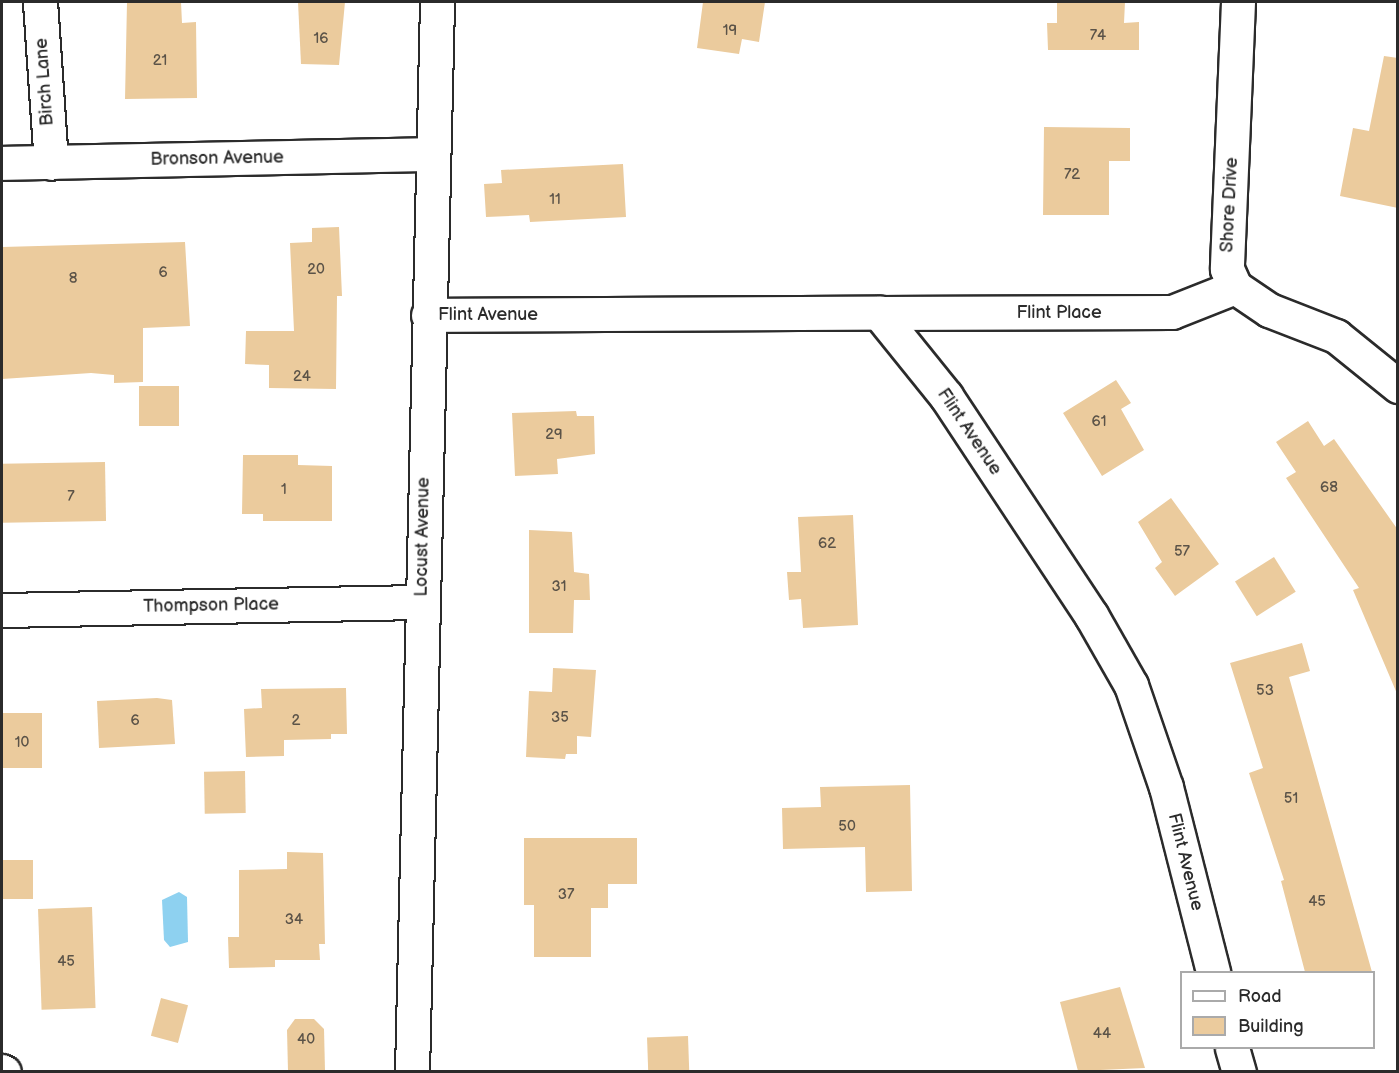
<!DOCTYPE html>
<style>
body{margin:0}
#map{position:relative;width:1399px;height:1073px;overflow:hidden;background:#fff;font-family:"Balsamiq Sans",sans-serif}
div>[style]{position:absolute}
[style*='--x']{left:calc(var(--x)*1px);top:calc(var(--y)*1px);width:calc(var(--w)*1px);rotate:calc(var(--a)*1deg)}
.water>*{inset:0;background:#8ed1f0}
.building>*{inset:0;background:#ebcb9d;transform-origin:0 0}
.roads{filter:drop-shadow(2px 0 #2b2b2b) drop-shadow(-2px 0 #2b2b2b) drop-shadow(0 2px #2b2b2b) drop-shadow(0 -2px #2b2b2b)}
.minor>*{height:33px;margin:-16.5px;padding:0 16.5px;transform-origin:16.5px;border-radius:16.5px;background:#fff}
span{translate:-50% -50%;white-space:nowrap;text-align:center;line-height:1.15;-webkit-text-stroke:4.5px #fff;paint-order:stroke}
.number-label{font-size:15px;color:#5b5348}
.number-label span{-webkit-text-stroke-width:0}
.street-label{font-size:18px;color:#2b2b2b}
.frame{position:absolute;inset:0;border:3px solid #2b2b2b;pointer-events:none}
.legend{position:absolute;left:1180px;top:971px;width:195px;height:78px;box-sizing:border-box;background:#fff;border:2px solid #aaa;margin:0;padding:8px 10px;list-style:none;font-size:18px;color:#2b2b2b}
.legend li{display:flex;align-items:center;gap:12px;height:30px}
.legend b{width:30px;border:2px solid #aaa}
</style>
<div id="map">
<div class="water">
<i style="clip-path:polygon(179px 892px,187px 897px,188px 942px,170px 947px,164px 940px,162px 900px)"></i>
</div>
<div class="building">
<i style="clip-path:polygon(127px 2px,181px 2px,182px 23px,196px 22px,197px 98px,125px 99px)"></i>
<i style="clip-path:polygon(298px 2px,345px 2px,339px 65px,301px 64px)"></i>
<i style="clip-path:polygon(703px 2px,765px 2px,759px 42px,742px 39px,739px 54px,697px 48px)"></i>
<i style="clip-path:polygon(1057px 2px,1125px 2px,1124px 23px,1139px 22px,1139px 50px,1048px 50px,1047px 23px,1057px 23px)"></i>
<i style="clip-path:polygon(1384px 56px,1398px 58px,1398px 208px,1340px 196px,1353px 128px,1369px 131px)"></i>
<i style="clip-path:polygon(1044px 127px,1130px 128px,1130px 161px,1109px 161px,1109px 215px,1043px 215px)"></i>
<i style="clip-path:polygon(623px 164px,626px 217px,530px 222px,529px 215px,486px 217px,484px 184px,502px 183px,501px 170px)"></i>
<i style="clip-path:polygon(339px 227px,342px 296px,337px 296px,336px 389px,269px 388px,269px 365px,245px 364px,246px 331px,294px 331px,290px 243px,312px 242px,312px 228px)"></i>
<i style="clip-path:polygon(185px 242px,190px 326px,143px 328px,143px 382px,114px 383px,114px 375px,91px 373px,2px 379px,2px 247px)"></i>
<i style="clip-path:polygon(1116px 380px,1131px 403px,1121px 409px,1144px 450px,1102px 476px,1063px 413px)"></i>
<i style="left:139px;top:386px;width:40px;height:40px"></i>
<i style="clip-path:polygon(576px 411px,577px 416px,594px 416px,595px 454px,557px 459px,558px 474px,515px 476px,512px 413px)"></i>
<i style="clip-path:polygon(1308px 421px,1324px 446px,1334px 439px,1398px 530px,1398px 696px,1353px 590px,1359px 588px,1286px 478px,1296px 472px,1276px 442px)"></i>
<i style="clip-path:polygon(243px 455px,298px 455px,298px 465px,332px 466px,332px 521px,263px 521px,263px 514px,242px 514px)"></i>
<i style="left:105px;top:462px;width:59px;height:103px;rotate:89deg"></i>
<i style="clip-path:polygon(1171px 498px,1219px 564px,1175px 596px,1155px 568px,1162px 562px,1138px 522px)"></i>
<i style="clip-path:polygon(853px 515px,858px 625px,803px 628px,801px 599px,789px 600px,787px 572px,801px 572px,798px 517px)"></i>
<i style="clip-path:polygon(529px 530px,572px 532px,574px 572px,589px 574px,590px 600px,574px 600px,573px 633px,529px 633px)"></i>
<i style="left:1274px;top:557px;width:41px;height:46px;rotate:58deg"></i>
<i style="clip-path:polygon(1302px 643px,1310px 671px,1289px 677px,1372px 972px,1305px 972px,1281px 881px,1284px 880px,1249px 773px,1263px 768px,1230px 663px)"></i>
<i style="clip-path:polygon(553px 668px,596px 670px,591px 737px,577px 736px,577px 754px,566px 754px,565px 759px,526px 757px,529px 691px,552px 692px)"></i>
<i style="clip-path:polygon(346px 688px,347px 734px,331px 734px,331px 739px,284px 740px,284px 756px,246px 757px,244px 709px,262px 708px,261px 689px)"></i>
<i style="clip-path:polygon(157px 698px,172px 700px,175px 744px,99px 748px,97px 701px)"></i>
<i style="left:2px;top:713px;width:40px;height:55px"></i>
<i style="left:245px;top:771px;width:42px;height:41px;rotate:89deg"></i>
<i style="clip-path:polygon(910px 785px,912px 891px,866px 892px,865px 847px,783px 849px,782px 808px,821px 807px,820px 787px)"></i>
<i style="clip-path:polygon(524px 838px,637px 838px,637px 884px,608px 884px,608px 908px,591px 908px,591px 957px,534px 957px,534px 905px,524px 905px)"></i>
<i style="clip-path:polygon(287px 852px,323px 853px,325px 944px,319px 944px,320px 960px,275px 960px,275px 967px,229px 968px,228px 937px,239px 937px,239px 870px,287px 869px)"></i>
<i style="left:2px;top:860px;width:31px;height:39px"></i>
<i style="left:92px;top:907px;width:101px;height:54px;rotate:88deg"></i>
<i style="clip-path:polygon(1120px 987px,1145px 1068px,1078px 1071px,1060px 1002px)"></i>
<i style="left:161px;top:998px;width:28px;height:39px;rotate:15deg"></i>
<i style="clip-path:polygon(295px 1019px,314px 1019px,324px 1029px,325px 1071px,288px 1071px,287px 1030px)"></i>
<i style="left:688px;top:1036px;width:35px;height:41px;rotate:88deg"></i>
</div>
<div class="roads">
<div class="minor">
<i style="--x:40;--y:2;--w:161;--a:86.1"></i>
<i style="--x:1238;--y:2;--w:267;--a:92.4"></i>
<i style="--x:1227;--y:269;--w:20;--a:66"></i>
<i style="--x:1235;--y:287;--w:41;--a:34.1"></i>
<i style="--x:1269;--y:310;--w:72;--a:21.2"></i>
<i style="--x:1336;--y:336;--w:80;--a:38.9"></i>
<i style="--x:2;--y:163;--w:431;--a:-1.2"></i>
<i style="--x:879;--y:313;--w:293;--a:-0.2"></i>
<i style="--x:1172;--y:312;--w:68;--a:-21.6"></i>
<i style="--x:428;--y:315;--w:451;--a:-0.3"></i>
<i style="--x:879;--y:313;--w:107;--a:51.1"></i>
<i style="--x:946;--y:396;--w:263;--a:56.5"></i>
<i style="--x:1091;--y:615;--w:81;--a:60.3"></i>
<i style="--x:1131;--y:685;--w:108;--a:71.1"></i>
<i style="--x:1166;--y:787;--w:191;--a:75.7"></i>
<i style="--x:2;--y:610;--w:419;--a:-1.1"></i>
<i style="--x:1232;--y:1048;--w:25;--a:74"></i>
<i style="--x:2;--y:1071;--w:2;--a:27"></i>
<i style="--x:412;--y:1072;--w:1070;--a:-88.66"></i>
</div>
</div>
<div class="number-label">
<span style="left:730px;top:31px">19</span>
<span style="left:1098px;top:36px">74</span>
<span style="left:321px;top:39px">16</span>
<span style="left:160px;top:61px">21</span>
<span style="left:1072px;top:175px">72</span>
<span style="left:555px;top:200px">11</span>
<span style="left:316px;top:270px">20</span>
<span style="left:163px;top:273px">6</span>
<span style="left:73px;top:279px">8</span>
<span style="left:302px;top:377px">24</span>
<span style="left:1099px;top:422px">61</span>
<span style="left:554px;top:435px">29</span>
<span style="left:1329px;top:488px">68</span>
<span style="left:284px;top:490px">1</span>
<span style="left:71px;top:497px">7</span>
<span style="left:827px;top:544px">62</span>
<span style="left:1182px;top:552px">57</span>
<span style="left:559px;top:587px">31</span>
<span style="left:1265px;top:691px">53</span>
<span style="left:560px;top:718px">35</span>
<span style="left:135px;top:721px">6</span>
<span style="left:296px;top:721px">2</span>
<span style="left:22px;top:743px">10</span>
<span style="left:1291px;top:799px">51</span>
<span style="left:847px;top:827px">50</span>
<span style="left:566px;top:895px">37</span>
<span style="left:1317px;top:902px">45</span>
<span style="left:294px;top:920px">34</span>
<span style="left:66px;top:962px">45</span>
<span style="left:1102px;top:1034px">44</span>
<span style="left:306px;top:1040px">40</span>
</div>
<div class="street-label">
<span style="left:45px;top:82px;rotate:-94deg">Birch Lane</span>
<span style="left:217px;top:159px;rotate:-1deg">Bronson Avenue</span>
<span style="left:1230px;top:205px;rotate:-87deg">Shore Drive</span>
<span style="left:1059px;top:313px">Flint Place</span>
<span style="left:488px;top:315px">Flint Avenue</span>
<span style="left:969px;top:432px;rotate:56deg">Flint Avenue</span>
<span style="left:423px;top:537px;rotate:-89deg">Locust Avenue</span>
<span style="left:211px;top:606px;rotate:-1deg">Thompson Place</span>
<span style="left:1185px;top:862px;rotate:76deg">Flint Avenue</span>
</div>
<div class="frame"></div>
<ul class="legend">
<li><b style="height:8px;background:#fff"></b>Road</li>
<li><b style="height:16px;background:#ebcb9d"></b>Building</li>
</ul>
</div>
